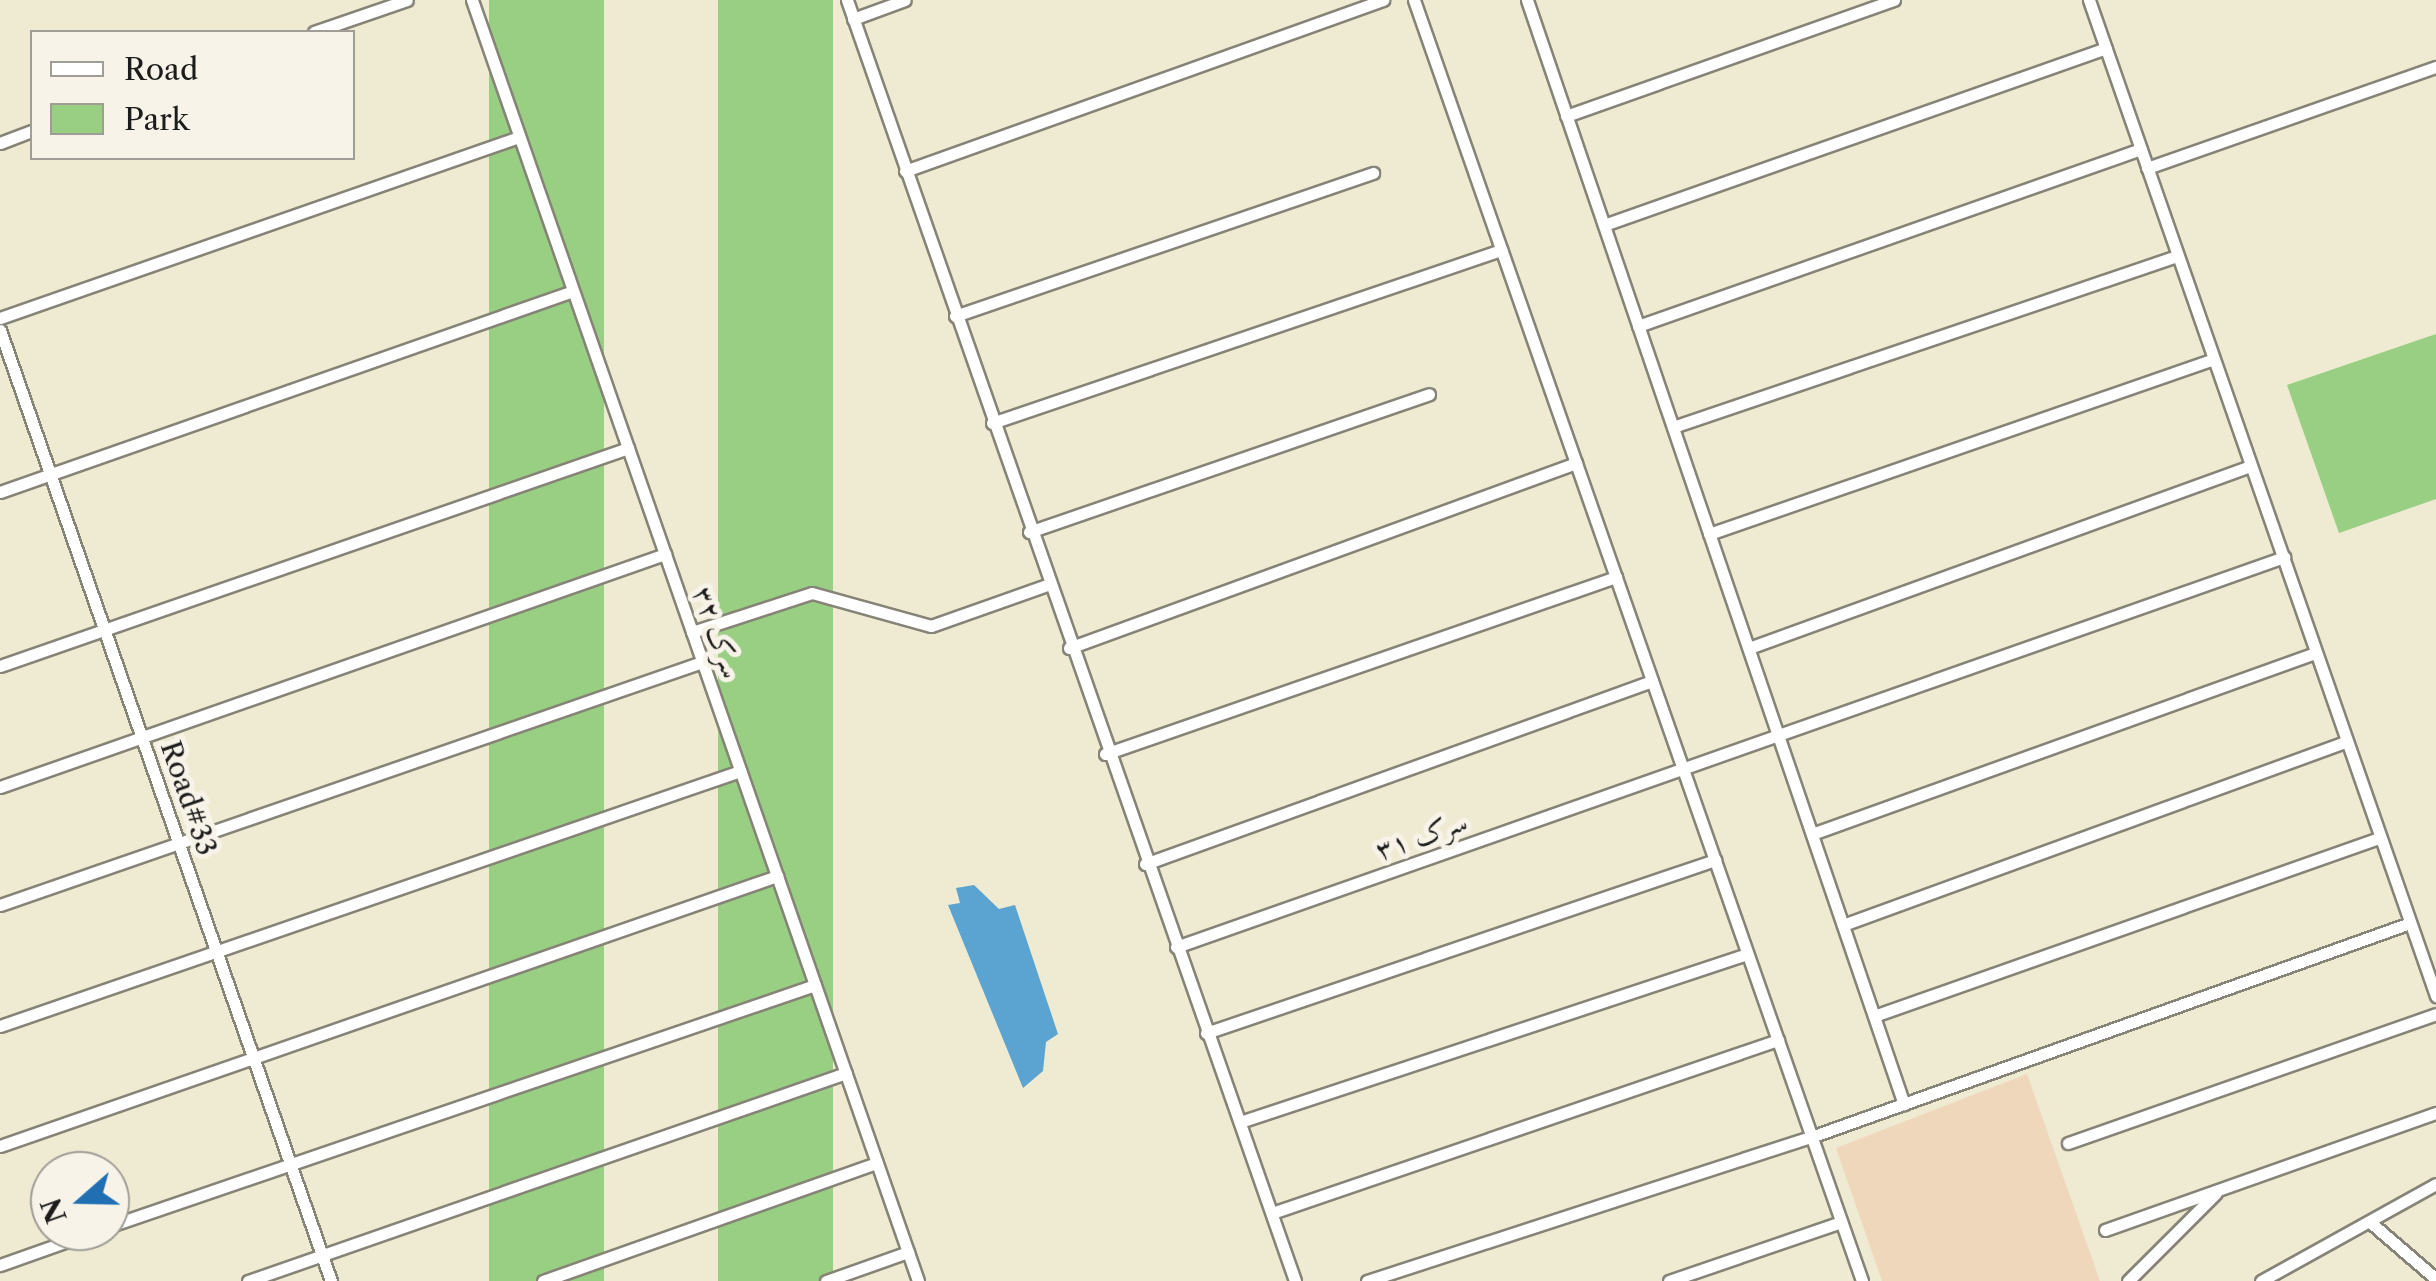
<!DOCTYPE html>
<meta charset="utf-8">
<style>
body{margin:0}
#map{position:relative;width:2436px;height:1281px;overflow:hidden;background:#efead2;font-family:"Libre Caslon Text",Amiri,serif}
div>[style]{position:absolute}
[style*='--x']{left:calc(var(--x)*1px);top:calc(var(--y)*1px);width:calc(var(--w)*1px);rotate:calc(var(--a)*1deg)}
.built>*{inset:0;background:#eed7bb}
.green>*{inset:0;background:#98cf82;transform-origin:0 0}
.water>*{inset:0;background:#5ba3d1}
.roads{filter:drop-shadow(2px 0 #868377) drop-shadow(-2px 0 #868377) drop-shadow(0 2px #868377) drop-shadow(0 -2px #868377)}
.minor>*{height:11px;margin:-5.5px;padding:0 5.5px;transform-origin:5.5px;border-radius:5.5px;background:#fff}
span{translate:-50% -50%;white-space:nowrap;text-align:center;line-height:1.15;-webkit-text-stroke:10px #f7f3e8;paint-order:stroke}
.street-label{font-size:28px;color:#1c1c1c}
.legend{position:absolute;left:30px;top:30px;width:325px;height:130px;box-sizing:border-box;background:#f7f3e8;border:2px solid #9f9d96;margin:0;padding:12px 18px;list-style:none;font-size:30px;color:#1c1c1c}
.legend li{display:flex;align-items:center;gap:20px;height:50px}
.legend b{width:50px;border:2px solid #9f9d96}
.north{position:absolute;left:30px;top:1151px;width:100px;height:100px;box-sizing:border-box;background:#f7f3e8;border:2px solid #9f9d96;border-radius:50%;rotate:250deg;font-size:28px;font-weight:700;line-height:40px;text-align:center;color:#1c1c1c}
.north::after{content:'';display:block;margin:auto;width:35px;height:45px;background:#1f6fb2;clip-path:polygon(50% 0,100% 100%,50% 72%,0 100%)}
</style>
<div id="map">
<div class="built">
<i style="clip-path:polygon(2027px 1074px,2100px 1281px,1882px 1281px,1836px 1148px)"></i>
</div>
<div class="green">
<i style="left:489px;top:0;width:115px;height:1355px"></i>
<i style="left:718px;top:0;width:115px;height:1355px"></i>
<i style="clip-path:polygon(2436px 334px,2436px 499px,2339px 533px,2287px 385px)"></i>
</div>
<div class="water">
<i style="clip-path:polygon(974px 885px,999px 909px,1015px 905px,1058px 1034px,1046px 1042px,1043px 1071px,1023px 1088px,948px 905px,960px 903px,956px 888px)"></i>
</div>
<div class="roads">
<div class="minor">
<i style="--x:472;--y:0;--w:1356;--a:70.8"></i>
<i style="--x:847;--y:0;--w:1357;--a:70.72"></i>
<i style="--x:1414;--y:0;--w:1357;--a:70.72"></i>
<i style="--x:1527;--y:0;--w:1167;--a:71.15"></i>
<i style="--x:2089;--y:0;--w:1055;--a:70.79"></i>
<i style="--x:853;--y:19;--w:55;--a:-20.1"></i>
<i style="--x:314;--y:32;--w:98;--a:-19"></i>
<i style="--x:1566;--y:116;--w:348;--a:-19.5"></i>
<i style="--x:0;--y:143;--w:34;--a:-21"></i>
<i style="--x:2147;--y:168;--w:306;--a:-19.3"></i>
<i style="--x:905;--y:171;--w:508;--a:-19.68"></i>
<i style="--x:1604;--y:225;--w:532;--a:-19.42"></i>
<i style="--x:955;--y:316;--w:442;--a:-18.9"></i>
<i style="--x:0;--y:318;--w:550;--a:-19.23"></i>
<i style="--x:1638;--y:326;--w:533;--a:-19.39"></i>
<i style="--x:0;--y:330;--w:1007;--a:70.81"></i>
<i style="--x:992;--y:423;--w:538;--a:-18.77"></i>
<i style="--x:1673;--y:427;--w:532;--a:-18.74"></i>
<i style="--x:0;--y:492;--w:607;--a:-19.33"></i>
<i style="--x:1029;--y:532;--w:423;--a:-19"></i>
<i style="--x:1709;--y:534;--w:534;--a:-19.11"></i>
<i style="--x:692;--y:632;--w:126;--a:-18"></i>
<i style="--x:812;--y:593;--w:123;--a:15.5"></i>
<i style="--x:931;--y:626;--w:123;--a:-19.5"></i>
<i style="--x:1069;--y:648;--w:540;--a:-20.05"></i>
<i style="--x:1749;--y:648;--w:533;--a:-19.96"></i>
<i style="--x:0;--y:666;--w:665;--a:-19.14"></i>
<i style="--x:1105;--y:754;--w:541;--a:-19.11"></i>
<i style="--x:0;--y:787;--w:705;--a:-19.31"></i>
<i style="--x:1812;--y:834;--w:535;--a:-19.79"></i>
<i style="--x:1145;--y:864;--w:539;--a:-19.85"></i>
<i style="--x:0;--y:905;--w:743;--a:-19.09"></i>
<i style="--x:1843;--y:925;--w:534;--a:-20.03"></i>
<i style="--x:1176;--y:947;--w:1175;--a:-19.39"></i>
<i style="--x:1874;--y:1016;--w:535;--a:-19.42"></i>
<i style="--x:0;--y:1026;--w:783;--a:-19.01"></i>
<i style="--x:1206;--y:1033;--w:538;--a:-18.77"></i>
<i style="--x:1240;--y:1122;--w:534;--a:-18.33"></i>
<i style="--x:2068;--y:1143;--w:390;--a:-19.3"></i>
<i style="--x:0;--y:1146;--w:823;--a:-19.16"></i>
<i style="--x:1272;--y:1213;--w:535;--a:-18.88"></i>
<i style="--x:2370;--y:1222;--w:87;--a:40.8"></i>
<i style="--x:110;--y:1226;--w:745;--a:-18.87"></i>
<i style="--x:2105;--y:1230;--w:351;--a:-19.5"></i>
<i style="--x:0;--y:1265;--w:102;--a:-19.5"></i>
<i style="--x:248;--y:1281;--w:633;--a:-19.18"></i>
<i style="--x:543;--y:1281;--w:354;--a:-19.5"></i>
<i style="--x:826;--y:1281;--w:87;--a:-19.5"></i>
<i style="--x:1367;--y:1281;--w:467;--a:-18"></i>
<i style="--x:1811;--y:1137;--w:636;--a:-19.66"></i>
<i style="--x:1669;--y:1281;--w:182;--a:-18.9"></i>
<i style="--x:2128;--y:1281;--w:124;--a:-45"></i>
<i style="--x:2261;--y:1281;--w:200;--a:-29"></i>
</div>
</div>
<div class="street-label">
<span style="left:718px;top:632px;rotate:71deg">سرک ۳۲</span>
<span style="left:189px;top:798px;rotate:71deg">Road#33</span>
<span style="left:1421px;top:835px;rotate:-19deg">سرک ۳۱</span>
</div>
<ul class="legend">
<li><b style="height:12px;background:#fff"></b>Road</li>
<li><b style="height:28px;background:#98cf82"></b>Park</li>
</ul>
<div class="north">N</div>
</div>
